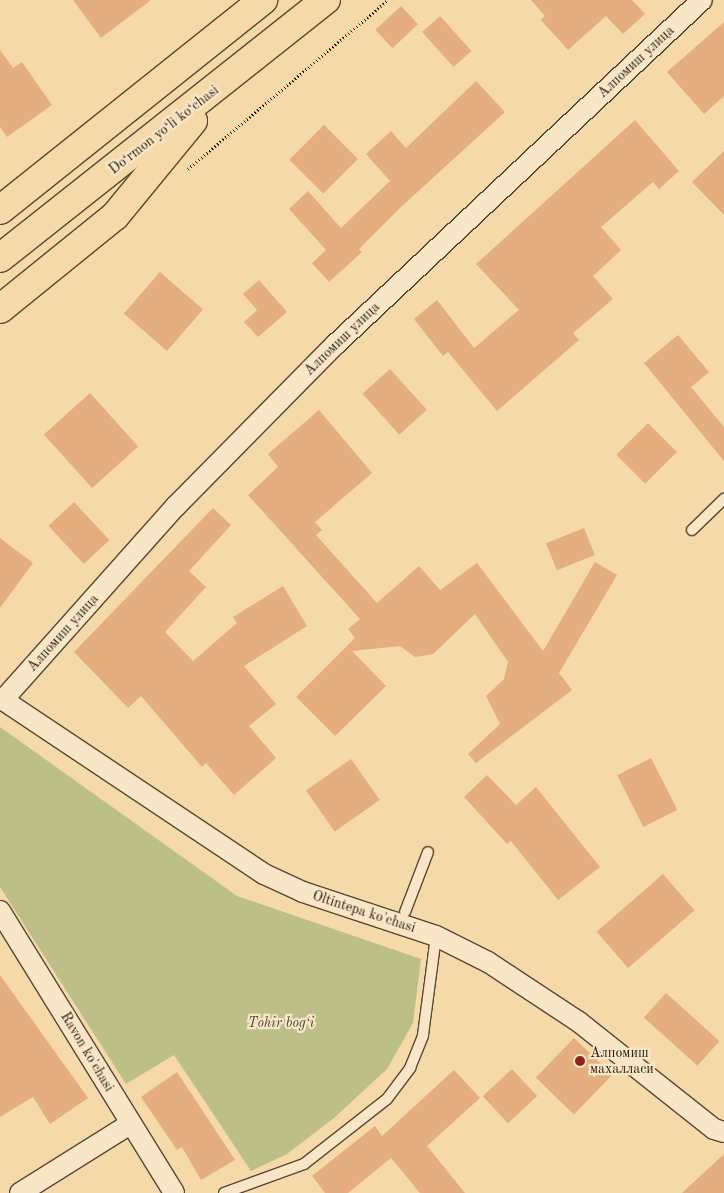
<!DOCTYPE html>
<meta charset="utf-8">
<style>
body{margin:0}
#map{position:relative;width:724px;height:1193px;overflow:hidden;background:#f5d9a9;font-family:"Old Standard TT",serif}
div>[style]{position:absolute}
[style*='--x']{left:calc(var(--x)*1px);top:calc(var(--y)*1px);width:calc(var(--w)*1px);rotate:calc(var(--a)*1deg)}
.green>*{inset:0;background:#bcbf88}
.building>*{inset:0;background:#e4ae7e;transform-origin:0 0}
.path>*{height:3px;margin-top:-1.5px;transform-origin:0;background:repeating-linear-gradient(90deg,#22170e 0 1px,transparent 0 3.5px)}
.roads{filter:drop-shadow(1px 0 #574835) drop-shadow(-1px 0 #574835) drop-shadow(0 1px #574835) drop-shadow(0 -1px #574835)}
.service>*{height:10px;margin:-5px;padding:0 5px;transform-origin:5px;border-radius:5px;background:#f8e6c7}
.minor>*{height:20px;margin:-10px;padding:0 10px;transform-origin:10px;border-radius:10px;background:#f8e6c7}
.primary>*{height:28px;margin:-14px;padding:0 14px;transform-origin:14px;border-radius:14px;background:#f5d9a9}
.dots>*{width:14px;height:14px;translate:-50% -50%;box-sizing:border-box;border:2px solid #f8e6c7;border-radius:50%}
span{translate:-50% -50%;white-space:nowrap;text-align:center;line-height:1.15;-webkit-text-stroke:4.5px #f8e6c7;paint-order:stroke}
.street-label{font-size:14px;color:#22170e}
.park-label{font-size:14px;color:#504933;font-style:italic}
.poi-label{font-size:14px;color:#22170e}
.left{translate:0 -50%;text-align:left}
</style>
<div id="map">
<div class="green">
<i style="clip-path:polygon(0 727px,237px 896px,421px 959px,413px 1023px,387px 1069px,334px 1118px,287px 1154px,251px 1171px,174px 1055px,126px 1084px,0 887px)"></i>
</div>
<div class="building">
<i style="clip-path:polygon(73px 0,151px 0,101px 38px)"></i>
<i style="clip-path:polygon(531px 0,632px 0,645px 14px,623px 34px,606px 16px,568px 50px,541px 20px,545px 16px)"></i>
<i style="left:401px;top:6px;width:25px;height:35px;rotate:47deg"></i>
<i style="left:440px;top:16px;width:47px;height:24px;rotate:48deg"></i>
<i style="clip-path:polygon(724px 22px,724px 96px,704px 114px,667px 72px)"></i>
<i style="clip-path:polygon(0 50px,13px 68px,22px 62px,52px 105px,7px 137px,0 127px)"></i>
<i style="clip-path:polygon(476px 81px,505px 112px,401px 207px,359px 249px,362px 252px,329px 282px,312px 263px,326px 250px,289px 209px,308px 191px,341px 228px,390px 181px,366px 154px,391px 131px,406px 148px)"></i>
<i style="clip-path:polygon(635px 120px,679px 171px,659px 189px,653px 182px,601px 227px,621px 250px,593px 276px,613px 299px,573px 333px,579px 340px,497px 411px,448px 352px,443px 356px,414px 319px,437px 300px,474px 348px,519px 310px,476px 264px)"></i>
<i style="left:324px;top:125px;width:48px;height:49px;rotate:45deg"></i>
<i style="clip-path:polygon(724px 151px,724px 215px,692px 182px)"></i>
<i style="left:160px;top:272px;width:57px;height:55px;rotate:41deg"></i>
<i style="clip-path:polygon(259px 280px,287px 312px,258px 337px,244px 322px,257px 310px,243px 294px)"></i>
<i style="clip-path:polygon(678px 335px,709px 372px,691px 387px,724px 427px,724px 461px,644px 363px)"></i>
<i style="left:390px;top:369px;width:55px;height:37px;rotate:48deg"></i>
<i style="left:90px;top:393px;width:72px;height:62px;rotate:48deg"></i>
<i style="clip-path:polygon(319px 410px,372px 473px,315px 522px,322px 530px,316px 535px,377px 603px,419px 566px,440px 590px,477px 563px,543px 651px,595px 562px,617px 575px,559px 673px,572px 690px,476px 763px,468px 754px,500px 724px,486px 696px,504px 679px,508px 662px,475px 614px,433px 654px,415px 657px,400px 646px,352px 651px,386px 686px,335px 736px,296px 697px,355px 638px,348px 629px,360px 619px,248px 495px,278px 467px,268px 454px)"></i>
<i style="left:648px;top:423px;width:41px;height:45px;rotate:45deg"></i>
<i style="left:74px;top:502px;width:52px;height:35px;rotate:47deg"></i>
<i style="clip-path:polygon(213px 508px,231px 525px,189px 571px,206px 587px,165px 632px,193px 661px,237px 623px,233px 617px,283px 586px,307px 626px,244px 666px,276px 704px,249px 726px,276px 758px,234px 795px,206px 763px,202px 767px,141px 696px,128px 708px,74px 652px)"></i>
<i style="left:584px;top:528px;width:29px;height:41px;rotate:68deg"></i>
<i style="clip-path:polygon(0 538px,33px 563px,0 608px)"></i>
<i style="left:651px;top:758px;width:58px;height:38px;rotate:63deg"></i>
<i style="left:351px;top:759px;width:50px;height:55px;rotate:55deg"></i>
<i style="clip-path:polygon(487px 775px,516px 805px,536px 787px,600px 867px,558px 900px,511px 841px,507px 844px,464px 797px)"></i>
<i style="left:663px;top:874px;width:48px;height:88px;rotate:49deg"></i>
<i style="clip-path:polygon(0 975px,88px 1098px,50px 1124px,33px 1097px,0 1117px)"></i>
<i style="left:666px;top:993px;width:72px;height:33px;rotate:42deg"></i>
<i style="left:574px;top:1038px;width:53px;height:55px;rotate:44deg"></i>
<i style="left:512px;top:1069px;width:37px;height:40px;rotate:47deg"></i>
<i style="clip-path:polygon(454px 1070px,480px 1098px,427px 1146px,465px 1193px,420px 1193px,391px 1158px,348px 1193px,325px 1193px,312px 1176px,375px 1126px,382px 1136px)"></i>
<i style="clip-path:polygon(177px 1072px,235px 1160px,201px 1180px,182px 1147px,177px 1150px,141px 1097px)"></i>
<i style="clip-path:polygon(724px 1154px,724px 1193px,682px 1193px)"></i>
</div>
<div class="path">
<i style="--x:188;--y:169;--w:262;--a:-40.2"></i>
</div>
<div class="roads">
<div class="service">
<i style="--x:692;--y:530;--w:45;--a:-44.1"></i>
<i style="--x:405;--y:912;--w:64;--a:-69"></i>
<i style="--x:224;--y:1193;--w:85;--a:-19.9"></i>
<i style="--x:304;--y:1164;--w:105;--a:-38.1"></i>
<i style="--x:387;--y:1099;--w:39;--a:-53"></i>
<i style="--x:410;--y:1068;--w:35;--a:-68"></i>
<i style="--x:423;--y:1035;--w:100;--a:-82.5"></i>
</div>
<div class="minor">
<i style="--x:0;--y:698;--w:317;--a:33.7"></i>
<i style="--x:264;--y:874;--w:43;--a:24.8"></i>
<i style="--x:303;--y:892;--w:140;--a:18.3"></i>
<i style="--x:436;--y:936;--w:58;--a:26.6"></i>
<i style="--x:488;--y:962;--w:109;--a:33.4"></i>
<i style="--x:579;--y:1022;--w:172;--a:38.4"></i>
<i style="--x:714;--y:1129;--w:10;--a:17"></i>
<i style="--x:3;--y:700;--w:260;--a:-48.3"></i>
<i style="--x:176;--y:506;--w:228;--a:-45.4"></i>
<i style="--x:336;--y:344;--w:502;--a:-43.23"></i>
<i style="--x:0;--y:911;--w:331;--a:58.3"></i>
<i style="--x:20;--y:1193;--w:130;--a:-32.1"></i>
</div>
<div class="primary">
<i style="--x:0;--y:210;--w:337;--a:-38.6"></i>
<i style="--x:0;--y:258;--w:416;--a:-38.4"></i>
<i style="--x:0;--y:309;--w:148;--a:-39"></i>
<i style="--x:115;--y:216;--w:123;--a:-50.6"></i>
</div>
</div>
<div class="dots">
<i style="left:580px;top:1061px;background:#8f2418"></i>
</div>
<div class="street-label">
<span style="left:636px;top:62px;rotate:-43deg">Алпомиш улица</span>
<span style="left:164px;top:130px;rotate:-38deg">Do‘rmon yo‘li ko‘chasi</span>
<span style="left:342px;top:339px;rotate:-44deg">Алпомиш улица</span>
<span style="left:63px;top:633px;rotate:-48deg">Алпомиш улица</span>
<span style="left:364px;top:912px;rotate:18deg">Oltintepa ko'chasi</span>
<span style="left:87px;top:1052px;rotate:59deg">Ravon ko'chasi</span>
</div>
<div class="park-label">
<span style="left:281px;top:1023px">Tohir bog‘i</span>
</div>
<div class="poi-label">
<span class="left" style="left:590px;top:1061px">Алпомиш<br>махалласи</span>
</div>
</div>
